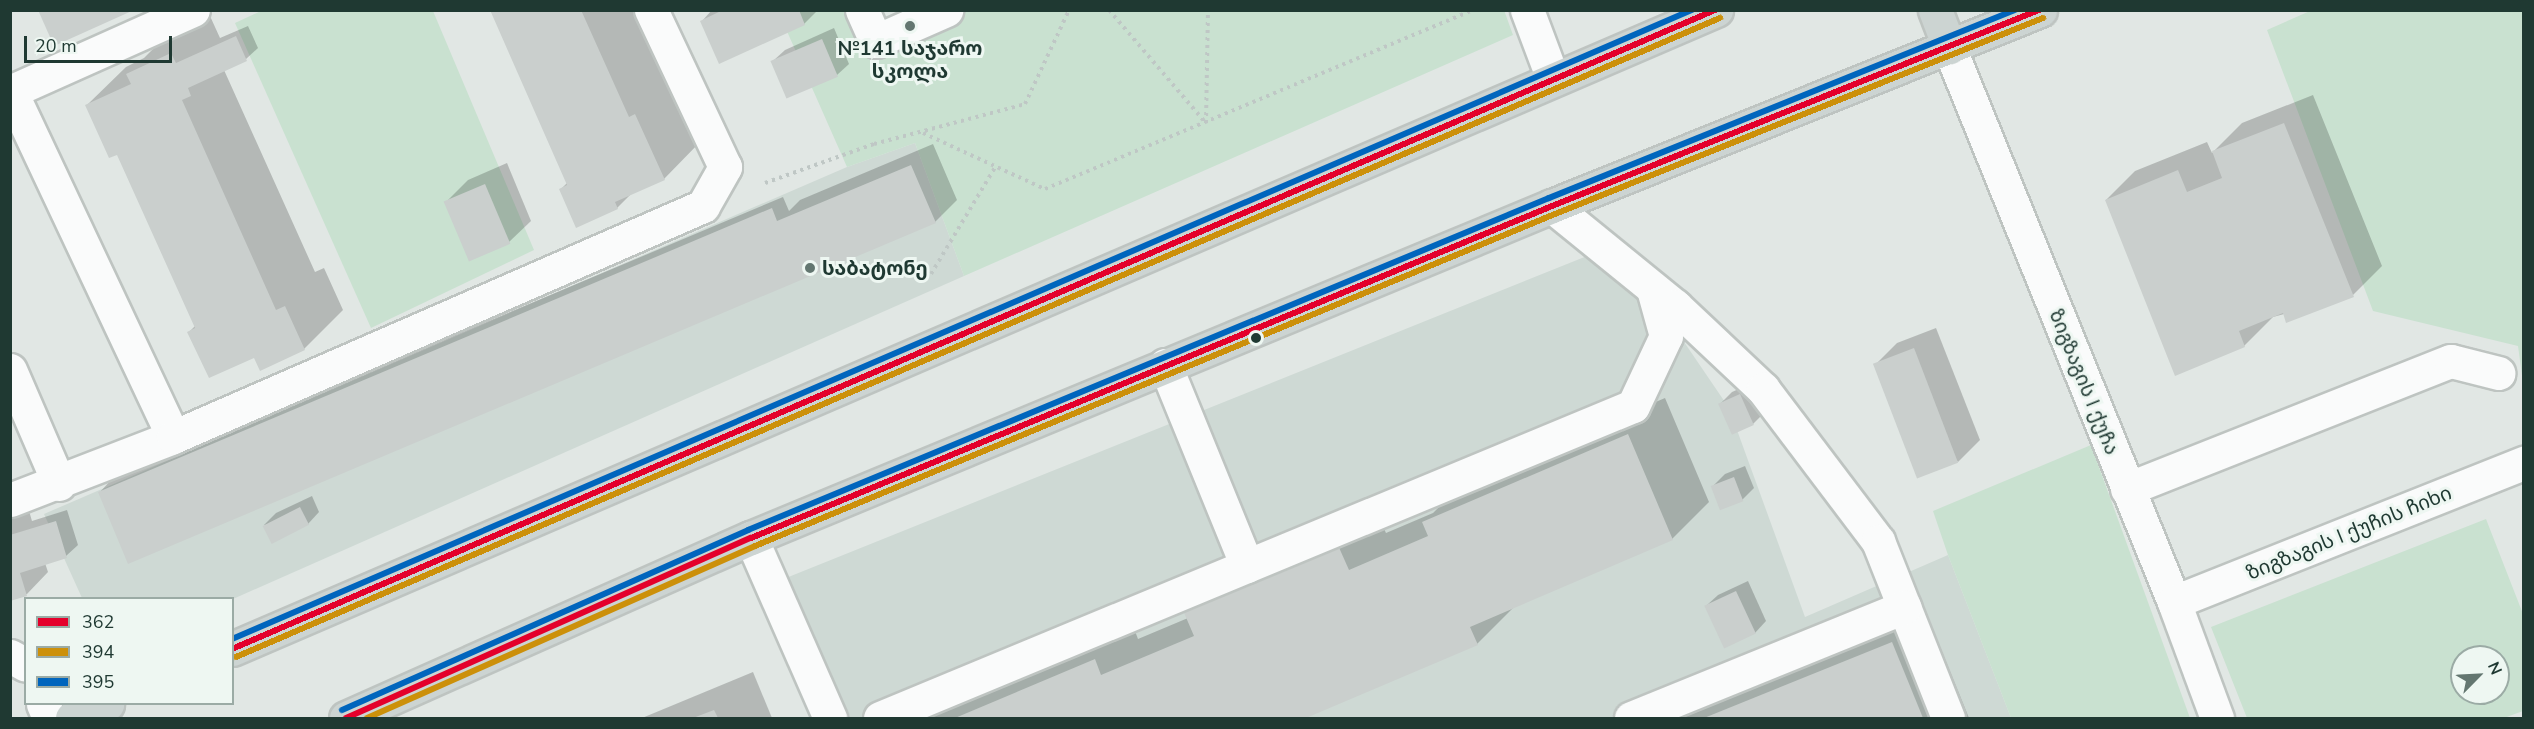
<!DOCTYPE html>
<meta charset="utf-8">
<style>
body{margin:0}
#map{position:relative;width:2534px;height:729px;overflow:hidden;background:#e1e7e4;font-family:"Nunito Sans","Noto Sans Georgian",sans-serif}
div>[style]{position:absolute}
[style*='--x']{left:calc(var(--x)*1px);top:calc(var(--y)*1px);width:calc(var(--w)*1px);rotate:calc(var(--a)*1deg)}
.built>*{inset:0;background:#ced9d4}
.green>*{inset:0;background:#c9e1d0}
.shadow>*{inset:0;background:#0003}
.building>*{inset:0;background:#cacfcd;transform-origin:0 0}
.path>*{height:4px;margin-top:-2px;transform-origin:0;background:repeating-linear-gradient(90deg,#bfc7c5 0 3px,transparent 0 7.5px)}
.roads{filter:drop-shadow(2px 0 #bec4c1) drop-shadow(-2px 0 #bec4c1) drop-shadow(0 2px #bec4c1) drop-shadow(0 -2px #bec4c1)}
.minor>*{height:33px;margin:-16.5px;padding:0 16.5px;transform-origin:16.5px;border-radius:16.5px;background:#fafbfb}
.major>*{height:33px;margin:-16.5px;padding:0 16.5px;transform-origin:16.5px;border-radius:16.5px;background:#ccd4d2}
.bus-1>*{height:6px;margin:-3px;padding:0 3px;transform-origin:3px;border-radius:3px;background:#e4002b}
.bus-2>*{height:6px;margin:-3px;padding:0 3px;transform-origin:3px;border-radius:3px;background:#cc900a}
.bus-3>*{height:6px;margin:-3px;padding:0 3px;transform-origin:3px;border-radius:3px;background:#0065bd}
.dots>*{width:16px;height:16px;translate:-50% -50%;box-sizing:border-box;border:3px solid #eef7f2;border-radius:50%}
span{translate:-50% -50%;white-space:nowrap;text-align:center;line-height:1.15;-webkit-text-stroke:6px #eef7f2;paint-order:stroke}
.poi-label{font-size:20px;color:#1f3932;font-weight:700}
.left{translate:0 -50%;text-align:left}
.street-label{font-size:20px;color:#1f3932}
.frame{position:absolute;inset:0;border:12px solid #1f3932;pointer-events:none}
.legend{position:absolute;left:24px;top:597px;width:210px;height:108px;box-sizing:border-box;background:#eef7f2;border:2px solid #9baba5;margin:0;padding:8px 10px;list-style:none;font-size:18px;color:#1f3932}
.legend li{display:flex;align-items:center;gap:12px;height:30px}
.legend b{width:30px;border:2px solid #9baba5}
.north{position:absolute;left:2450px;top:645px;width:60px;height:60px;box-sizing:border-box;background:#eef7f2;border:2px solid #9baba5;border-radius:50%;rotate:66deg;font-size:16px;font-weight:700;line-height:24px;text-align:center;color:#1f3932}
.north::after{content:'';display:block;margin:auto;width:21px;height:27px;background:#637670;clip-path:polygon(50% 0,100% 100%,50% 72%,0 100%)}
.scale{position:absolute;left:24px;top:36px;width:148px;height:27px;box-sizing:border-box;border:3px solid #1f3932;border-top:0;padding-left:8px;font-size:18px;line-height:21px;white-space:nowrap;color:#1f3932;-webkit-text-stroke:4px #eef7f2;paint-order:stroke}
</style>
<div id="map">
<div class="built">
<i style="clip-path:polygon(915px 143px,964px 276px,233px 599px,82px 598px,44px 514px,847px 167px)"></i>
<i style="clip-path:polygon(1587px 256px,1665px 314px,1729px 408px,1805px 617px,1948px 555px,2011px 718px,845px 718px,786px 578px)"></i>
</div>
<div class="green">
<i style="clip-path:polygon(966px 10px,1504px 10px,1513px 35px,964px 276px,915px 143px,847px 167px,778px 11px,848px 11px,869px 56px)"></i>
<i style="clip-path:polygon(261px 11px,433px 11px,534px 250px,371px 328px,235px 23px)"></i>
<i style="clip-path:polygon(2310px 11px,2523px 11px,2523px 383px,2518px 346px,2373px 311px,2267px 30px)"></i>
<i style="clip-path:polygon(2091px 445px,2190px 718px,2011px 718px,1948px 555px,1933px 511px)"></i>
<i style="clip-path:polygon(evenodd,2486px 519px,2523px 614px,2523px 711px,2504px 718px,2247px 718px,2211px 627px,2486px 519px,2462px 657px,2498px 657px,2498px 693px,2462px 693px,2462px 657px)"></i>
</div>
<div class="shadow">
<i style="clip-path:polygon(491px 10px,636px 10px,702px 140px,664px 179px,632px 193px,617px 208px,561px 189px,568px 182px)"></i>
<i style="clip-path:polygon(712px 10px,818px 10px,804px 24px,702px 21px)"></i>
<i style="clip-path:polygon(210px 16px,220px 38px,248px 26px,258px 48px,246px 59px,224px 70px,315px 272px,324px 268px,343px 310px,304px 349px,255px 356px,189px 332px,195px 326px,117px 153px,87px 105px,126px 67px,144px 58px,166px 36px)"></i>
<i style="clip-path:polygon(834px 28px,849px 64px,837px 75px,789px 96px,773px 61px,785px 50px)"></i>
<i style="clip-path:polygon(2313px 95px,2382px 266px,2353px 295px,2273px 317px,2244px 346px,2106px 200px,2135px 171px,2207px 142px,2212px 153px,2242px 123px)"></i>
<i style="clip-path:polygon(933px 144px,957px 200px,935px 222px,100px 492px,111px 480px,783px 197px,789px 211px,800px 200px)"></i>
<i style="clip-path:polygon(507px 163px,531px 221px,509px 242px,446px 202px,468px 180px)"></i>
<i style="clip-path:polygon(1936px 328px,1980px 440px,1958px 462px,1875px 365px,1897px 343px)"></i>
<i style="clip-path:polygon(1752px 383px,1765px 412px,1753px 424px,1720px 404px,1732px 392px)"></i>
<i style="clip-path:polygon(1665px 398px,1709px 502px,1672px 539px,1515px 606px,1477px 644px,1302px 718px,916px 718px,1132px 623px,1138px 639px,1188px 618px,1374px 507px,1386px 533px,1433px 513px,1461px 485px)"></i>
<i style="clip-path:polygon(1745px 466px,1754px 488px,1742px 500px,1713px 486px,1725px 474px)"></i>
<i style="clip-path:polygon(312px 496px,319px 512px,308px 524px,264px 525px,276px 513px)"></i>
<i style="clip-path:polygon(27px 504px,32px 521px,67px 510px,78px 545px,66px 556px,45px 563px,48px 572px,27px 594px,10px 600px,10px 509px)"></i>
<i style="clip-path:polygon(1748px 581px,1766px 621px,1755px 633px,1706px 606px,1718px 595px)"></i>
<i style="clip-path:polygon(1925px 610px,1969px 718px,1657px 718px)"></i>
<i style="clip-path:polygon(753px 672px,772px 718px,642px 718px)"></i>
</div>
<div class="building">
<i style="clip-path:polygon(38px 10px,134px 10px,54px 46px)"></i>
<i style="clip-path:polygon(490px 10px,581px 10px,629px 117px,635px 114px,665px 180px,615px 202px,618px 209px,576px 228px,559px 189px,567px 185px)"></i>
<i style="clip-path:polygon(723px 10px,799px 10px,805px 25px,719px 64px,700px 21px)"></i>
<i style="clip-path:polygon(236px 36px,247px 61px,188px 88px,191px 96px,182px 100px,276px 310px,285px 306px,305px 350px,260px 371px,254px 358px,209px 378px,187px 332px,195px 328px,117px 155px,109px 158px,85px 105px,131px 84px,126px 74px,171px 53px,176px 63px)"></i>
<i style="left:822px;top:39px;width:41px;height:56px;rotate:67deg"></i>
<i style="clip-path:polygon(2284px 123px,2354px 297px,2286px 323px,2283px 313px,2239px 331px,2245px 347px,2175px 376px,2105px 200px,2178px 170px,2187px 192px,2222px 178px,2212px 151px)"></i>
<i style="clip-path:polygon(911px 165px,936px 223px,128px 564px,98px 492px,772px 208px,777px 221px)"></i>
<i style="left:485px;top:184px;width:65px;height:45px;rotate:67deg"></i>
<i style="left:1914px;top:348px;width:123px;height:44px;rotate:69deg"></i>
<i style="left:1740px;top:394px;width:34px;height:24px;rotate:66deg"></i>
<i style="clip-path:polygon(1628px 434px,1673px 540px,1470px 627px,1478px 645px,1306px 718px,955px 718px,1095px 659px,1101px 675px,1194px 636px,1182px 608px,1337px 543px,1349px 570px,1428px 536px,1422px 522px)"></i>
<i style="left:1734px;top:477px;width:26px;height:25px;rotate:69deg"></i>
<i style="left:300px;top:507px;width:20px;height:42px;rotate:63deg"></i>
<i style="clip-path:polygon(56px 521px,67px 558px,20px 573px,27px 596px,10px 601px,10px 535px)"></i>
<i style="left:1736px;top:591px;width:47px;height:35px;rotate:65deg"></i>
<i style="clip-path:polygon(1892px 642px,1923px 718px,1704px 718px)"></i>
<i style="clip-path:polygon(714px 710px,718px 718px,693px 718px)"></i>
</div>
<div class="path">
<i style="--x:1109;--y:10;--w:149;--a:49.4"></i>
<i style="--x:1206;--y:123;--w:113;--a:-89"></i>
<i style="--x:923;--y:133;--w:134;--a:24.7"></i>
<i style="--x:1045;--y:189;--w:463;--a:-22.7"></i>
<i style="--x:765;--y:183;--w:116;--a:-19.7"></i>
<i style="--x:874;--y:144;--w:156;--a:-14.8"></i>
<i style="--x:1025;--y:104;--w:104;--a:-64.9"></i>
<i style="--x:931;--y:274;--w:126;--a:-59"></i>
</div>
<div class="roads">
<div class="minor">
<i style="--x:862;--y:10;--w:34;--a:66"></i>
<i style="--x:876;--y:41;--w:77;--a:-23.9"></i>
<i style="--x:1527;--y:10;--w:74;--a:69.4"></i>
<i style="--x:1949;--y:47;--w:599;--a:67.93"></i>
<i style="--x:2174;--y:602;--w:124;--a:69.7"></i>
<i style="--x:10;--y:90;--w:383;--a:64.8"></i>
<i style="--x:14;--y:90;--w:196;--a:-24.1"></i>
<i style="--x:1552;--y:206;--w:159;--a:39.1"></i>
<i style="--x:1675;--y:306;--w:121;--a:43.3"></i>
<i style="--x:1763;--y:389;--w:191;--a:52.9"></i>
<i style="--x:1878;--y:541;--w:190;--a:68.4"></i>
<i style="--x:1165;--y:365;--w:217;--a:67.8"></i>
<i style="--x:10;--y:370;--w:124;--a:66.7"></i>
<i style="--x:2127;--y:489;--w:348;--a:-21.6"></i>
<i style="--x:2451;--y:361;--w:49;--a:14.3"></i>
<i style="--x:10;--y:500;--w:175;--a:-21.1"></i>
<i style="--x:173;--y:437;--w:578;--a:-23.55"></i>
<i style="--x:703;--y:206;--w:45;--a:-60.6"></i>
<i style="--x:725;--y:167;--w:174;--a:-115.2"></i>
<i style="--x:751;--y:538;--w:197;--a:66.3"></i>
<i style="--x:2174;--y:602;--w:377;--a:-21.7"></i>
<i style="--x:10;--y:656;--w:18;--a:29"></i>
<i style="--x:43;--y:704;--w:15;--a:67"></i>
<i style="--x:880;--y:718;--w:815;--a:-22.51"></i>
<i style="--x:1633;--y:406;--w:77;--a:-64.8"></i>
<i style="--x:1666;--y:336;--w:49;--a:-105.5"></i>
<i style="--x:1631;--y:718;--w:295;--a:-22.1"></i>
</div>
<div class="major">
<i style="--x:1935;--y:10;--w:40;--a:69"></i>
<i style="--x:232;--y:649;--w:1616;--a:-23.3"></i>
<i style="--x:72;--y:718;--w:38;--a:-22"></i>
<i style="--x:346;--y:718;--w:443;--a:-24"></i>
<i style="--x:751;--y:538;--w:867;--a:-22.51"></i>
<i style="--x:1552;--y:206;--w:526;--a:-21.88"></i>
</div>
</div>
<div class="bus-1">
<i style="--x:232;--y:649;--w:1615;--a:-23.31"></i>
<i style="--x:346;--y:718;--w:443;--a:-24"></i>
<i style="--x:751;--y:538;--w:867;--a:-22.51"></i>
<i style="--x:1552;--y:206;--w:525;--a:-21.92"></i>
</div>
<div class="bus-2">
<i style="--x:236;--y:657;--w:1616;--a:-23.3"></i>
<i style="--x:367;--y:718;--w:424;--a:-23.9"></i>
<i style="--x:755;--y:546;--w:866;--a:-22.54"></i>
<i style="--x:1555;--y:214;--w:526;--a:-21.88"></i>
</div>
<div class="bus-3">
<i style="--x:232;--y:639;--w:1590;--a:-23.31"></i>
<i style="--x:342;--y:710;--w:444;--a:-23.9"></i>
<i style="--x:748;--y:530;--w:867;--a:-22.51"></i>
<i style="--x:1549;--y:198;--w:502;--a:-21.97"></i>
</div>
<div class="dots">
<i style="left:910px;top:26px;background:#637670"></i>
<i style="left:810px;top:268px;background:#637670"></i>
<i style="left:1256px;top:338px;background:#1f3932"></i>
</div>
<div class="poi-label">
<span style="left:910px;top:60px">№141 საჯარო<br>სკოლა</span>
<span class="left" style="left:822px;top:268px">საბატონე</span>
</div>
<div class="street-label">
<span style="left:2084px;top:382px;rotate:68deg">ზიგზაგის I ქუჩა</span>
<span style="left:2349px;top:533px;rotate:-22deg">ზიგზაგის I ქუჩის ჩიხი</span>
</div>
<div class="frame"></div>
<ul class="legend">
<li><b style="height:8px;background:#e4002b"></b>362</li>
<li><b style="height:8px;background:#cc900a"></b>394</li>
<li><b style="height:8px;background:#0065bd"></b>395</li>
</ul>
<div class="north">N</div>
<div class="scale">20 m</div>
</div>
